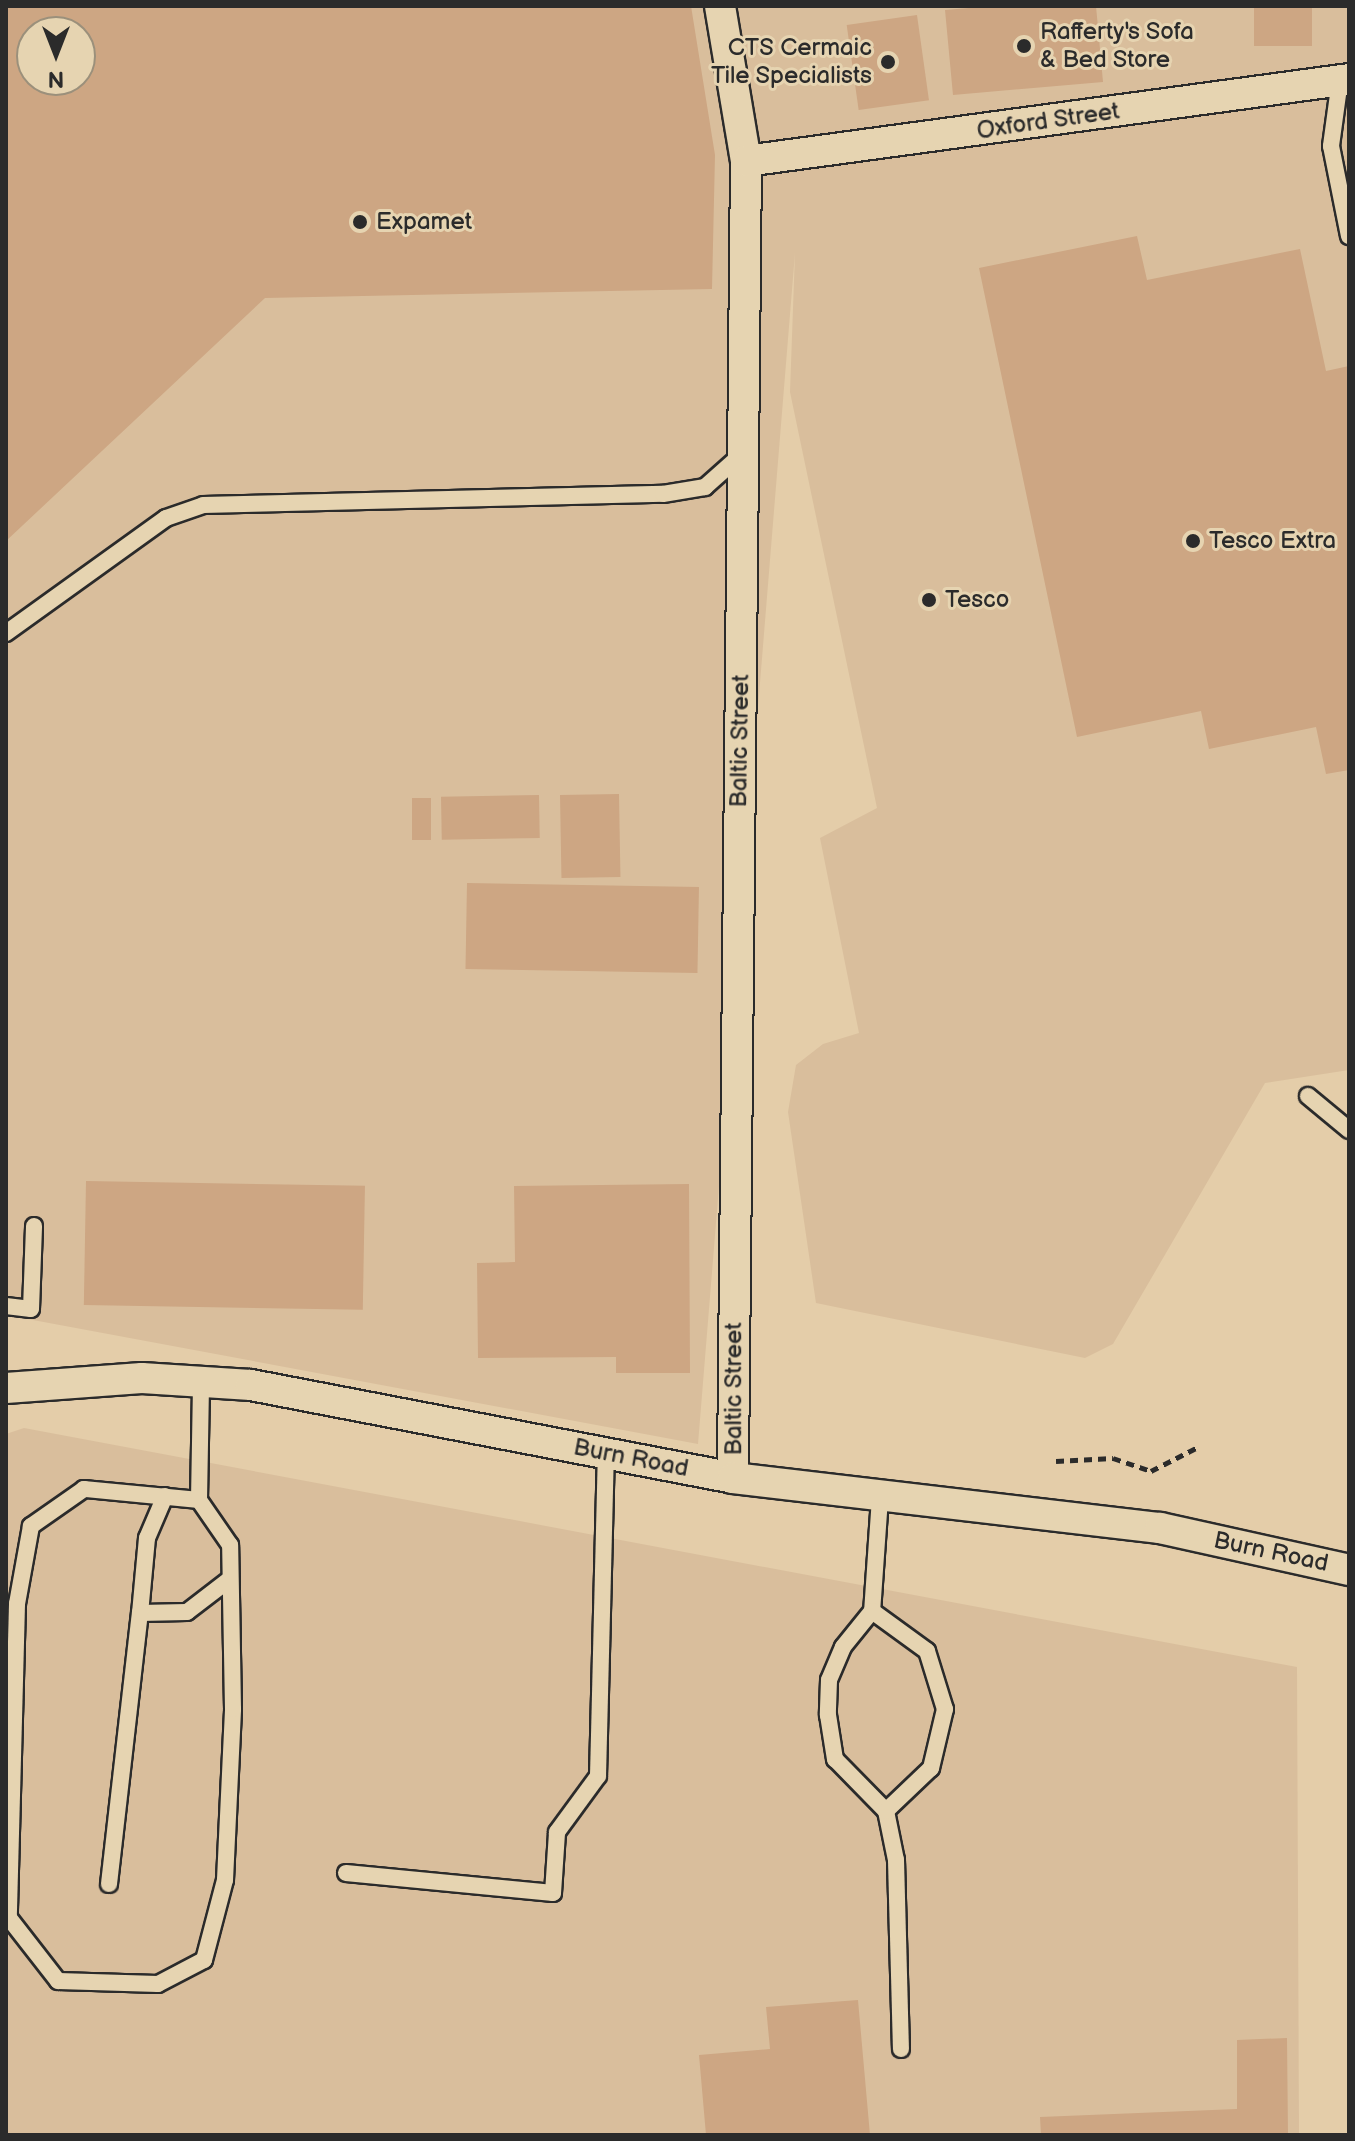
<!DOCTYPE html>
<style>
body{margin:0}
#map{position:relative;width:1355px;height:2141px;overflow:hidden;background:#e4cda9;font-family:"Balsamiq Sans",sans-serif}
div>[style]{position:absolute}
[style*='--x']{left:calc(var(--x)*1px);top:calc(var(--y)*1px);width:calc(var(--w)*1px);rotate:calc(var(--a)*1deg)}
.built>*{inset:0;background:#d9be9c}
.building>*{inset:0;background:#cda683;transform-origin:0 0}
.path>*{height:5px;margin-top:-2.5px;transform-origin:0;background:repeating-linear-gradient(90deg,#2b2b2b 0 8px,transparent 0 14px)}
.roads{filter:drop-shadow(2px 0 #2b2b2b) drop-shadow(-2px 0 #2b2b2b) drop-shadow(0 2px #2b2b2b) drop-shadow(0 -2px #2b2b2b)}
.lane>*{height:16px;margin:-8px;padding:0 8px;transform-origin:8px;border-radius:8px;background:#e6d4b1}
.street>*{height:30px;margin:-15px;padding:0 15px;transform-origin:15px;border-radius:15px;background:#e6d4b1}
.dots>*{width:22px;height:22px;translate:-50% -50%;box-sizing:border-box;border:4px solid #e6d4b1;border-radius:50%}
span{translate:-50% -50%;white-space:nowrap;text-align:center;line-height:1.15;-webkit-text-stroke:6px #e6d4b1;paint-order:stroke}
.poi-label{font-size:24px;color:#2b2b2b}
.left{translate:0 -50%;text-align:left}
.right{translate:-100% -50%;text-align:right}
.street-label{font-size:24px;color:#2b2b2b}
.frame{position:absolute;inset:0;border:8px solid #2b2b2b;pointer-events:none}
.north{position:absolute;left:16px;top:16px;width:80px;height:80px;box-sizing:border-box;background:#e6d4b1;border:2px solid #9b907b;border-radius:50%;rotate:180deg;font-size:22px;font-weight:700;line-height:32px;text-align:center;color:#2b2b2b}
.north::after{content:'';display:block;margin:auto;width:28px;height:36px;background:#2b2b2b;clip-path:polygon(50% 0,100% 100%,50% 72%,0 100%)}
</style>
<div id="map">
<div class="built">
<i style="clip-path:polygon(evenodd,6px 6px,1349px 6px,1349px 1070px,1265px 1083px,1113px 1344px,1085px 1358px,816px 1303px,788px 1112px,796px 1065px,823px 1044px,859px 1033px,820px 838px,877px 808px,790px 392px,795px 253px,698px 1444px,6px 1315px,6px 6px,32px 32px,80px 32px,80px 80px,32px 80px,32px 32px)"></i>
<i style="clip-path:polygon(24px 1428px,1297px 1667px,1299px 2135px,6px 2135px,6px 1434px)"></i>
</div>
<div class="building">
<i style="clip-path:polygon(evenodd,6px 6px,691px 6px,715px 155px,712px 289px,265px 298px,6px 541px,6px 6px,32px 32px,80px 32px,80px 80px,32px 80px,32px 32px)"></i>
<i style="clip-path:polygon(993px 6px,1096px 6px,1103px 82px,953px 95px,945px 10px)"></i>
<i style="left:1254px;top:6px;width:58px;height:40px"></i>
<i style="left:917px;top:15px;width:86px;height:71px;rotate:82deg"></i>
<i style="clip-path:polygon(1137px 236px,1147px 280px,1300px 249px,1326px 371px,1349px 366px,1349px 770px,1326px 774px,1316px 727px,1209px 749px,1201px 711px,1077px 737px,979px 268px)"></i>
<i style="left:619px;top:794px;width:83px;height:59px;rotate:89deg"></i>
<i style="left:539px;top:795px;width:43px;height:98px;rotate:89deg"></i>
<i style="left:412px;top:798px;width:19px;height:42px"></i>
<i style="left:467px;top:883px;width:232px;height:86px;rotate:1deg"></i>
<i style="left:86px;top:1181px;width:279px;height:124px;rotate:1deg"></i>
<i style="clip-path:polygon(689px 1184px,690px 1373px,616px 1373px,616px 1357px,478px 1358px,477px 1263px,515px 1262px,514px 1186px)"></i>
<i style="clip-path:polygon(858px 2000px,870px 2135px,706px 2135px,699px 2055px,770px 2049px,766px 2007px)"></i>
<i style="clip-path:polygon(1287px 2038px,1288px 2135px,1041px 2135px,1040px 2117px,1237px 2109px,1237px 2040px)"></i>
</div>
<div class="path">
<i style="--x:1056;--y:1461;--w:57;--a:-3"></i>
<i style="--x:1113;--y:1458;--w:40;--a:18.9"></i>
<i style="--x:1151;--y:1471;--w:55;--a:-27"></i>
</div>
<div class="roads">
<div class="lane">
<i style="--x:1340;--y:80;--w:67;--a:97.8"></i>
<i style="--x:1331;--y:146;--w:92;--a:78.7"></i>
<i style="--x:6;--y:633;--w:197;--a:-35.7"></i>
<i style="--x:166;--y:518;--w:39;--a:-19"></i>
<i style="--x:203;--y:505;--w:460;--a:-1.4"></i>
<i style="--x:663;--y:494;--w:43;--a:-9.5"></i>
<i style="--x:705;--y:487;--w:50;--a:-41.7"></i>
<i style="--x:1308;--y:1096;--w:53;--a:39.7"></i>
<i style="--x:6;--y:1306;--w:25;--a:7"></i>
<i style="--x:31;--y:1309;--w:83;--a:-87.9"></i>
<i style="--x:165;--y:1496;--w:46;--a:113.2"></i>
<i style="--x:147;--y:1538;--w:75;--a:95.3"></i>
<i style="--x:140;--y:1613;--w:47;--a:-1.2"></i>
<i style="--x:187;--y:1612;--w:54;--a:-37.5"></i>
<i style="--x:880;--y:1498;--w:113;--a:94"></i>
<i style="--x:872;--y:1611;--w:46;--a:128.9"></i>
<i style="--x:843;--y:1647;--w:36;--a:113"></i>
<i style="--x:829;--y:1680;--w:35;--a:92"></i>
<i style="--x:828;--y:1715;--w:45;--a:81"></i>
<i style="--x:835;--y:1759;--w:73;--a:45.6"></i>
<i style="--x:886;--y:1811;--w:50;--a:78.5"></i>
<i style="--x:896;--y:1860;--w:189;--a:88.5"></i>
<i style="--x:199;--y:1500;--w:116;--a:-174.5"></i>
<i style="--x:84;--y:1489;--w:65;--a:145.1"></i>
<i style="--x:31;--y:1526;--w:79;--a:100.2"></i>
<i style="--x:17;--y:1604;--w:314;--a:91.5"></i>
<i style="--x:9;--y:1918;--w:80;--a:52.1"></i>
<i style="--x:58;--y:1981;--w:100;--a:1.7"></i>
<i style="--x:158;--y:1984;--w:52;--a:-27.6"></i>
<i style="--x:204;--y:1960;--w:83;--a:-75.3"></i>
<i style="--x:225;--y:1880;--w:171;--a:-87.3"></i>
<i style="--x:233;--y:1709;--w:164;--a:-91"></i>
<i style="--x:230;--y:1545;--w:55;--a:-124.6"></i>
<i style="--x:199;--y:1500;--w:118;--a:-89"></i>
<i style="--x:872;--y:1611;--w:68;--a:36"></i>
<i style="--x:927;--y:1651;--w:61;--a:72.8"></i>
<i style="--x:945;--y:1709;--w:61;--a:103.3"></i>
<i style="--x:931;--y:1768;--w:62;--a:136.3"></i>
<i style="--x:346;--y:1873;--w:208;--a:5.5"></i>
<i style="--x:553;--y:1893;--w:61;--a:-86.2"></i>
<i style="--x:557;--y:1832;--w:69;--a:-53.8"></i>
<i style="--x:598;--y:1776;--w:323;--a:-88.6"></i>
<i style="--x:109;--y:1884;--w:273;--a:-83.5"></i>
</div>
<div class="street">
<i style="--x:720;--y:6;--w:157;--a:80.5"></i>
<i style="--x:746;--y:161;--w:1317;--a:90.57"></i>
<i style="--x:746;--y:161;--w:609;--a:-7.74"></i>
<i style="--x:6;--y:1388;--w:136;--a:-4.2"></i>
<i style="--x:142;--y:1378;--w:109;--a:3.7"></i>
<i style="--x:251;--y:1385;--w:491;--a:10.9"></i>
<i style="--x:733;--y:1478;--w:430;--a:6.7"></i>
<i style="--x:1160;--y:1528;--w:194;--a:12.5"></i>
</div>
</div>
<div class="dots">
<i style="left:1024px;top:46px;background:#2b2b2b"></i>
<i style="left:888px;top:62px;background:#2b2b2b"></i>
<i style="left:360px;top:222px;background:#2b2b2b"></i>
<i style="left:1193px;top:541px;background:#2b2b2b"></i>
<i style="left:929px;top:600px;background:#2b2b2b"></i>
</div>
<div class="poi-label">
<span class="left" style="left:1040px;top:46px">Rafferty's Sofa<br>&amp; Bed Store</span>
<span class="right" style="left:872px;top:62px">CTS Cermaic<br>Tile Specialists</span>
<span class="left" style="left:376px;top:222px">Expamet</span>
<span class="left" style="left:1209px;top:541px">Tesco Extra</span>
<span class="left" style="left:945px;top:600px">Tesco</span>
</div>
<div class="street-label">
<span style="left:1048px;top:121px;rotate:-8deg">Oxford Street</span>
<span style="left:740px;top:741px;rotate:-89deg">Baltic Street</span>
<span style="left:734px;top:1389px;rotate:-90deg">Baltic Street</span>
<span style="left:631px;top:1458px;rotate:11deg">Burn Road</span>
<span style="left:1271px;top:1552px;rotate:12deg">Burn Road</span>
</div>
<div class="frame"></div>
<div class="north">N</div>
</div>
